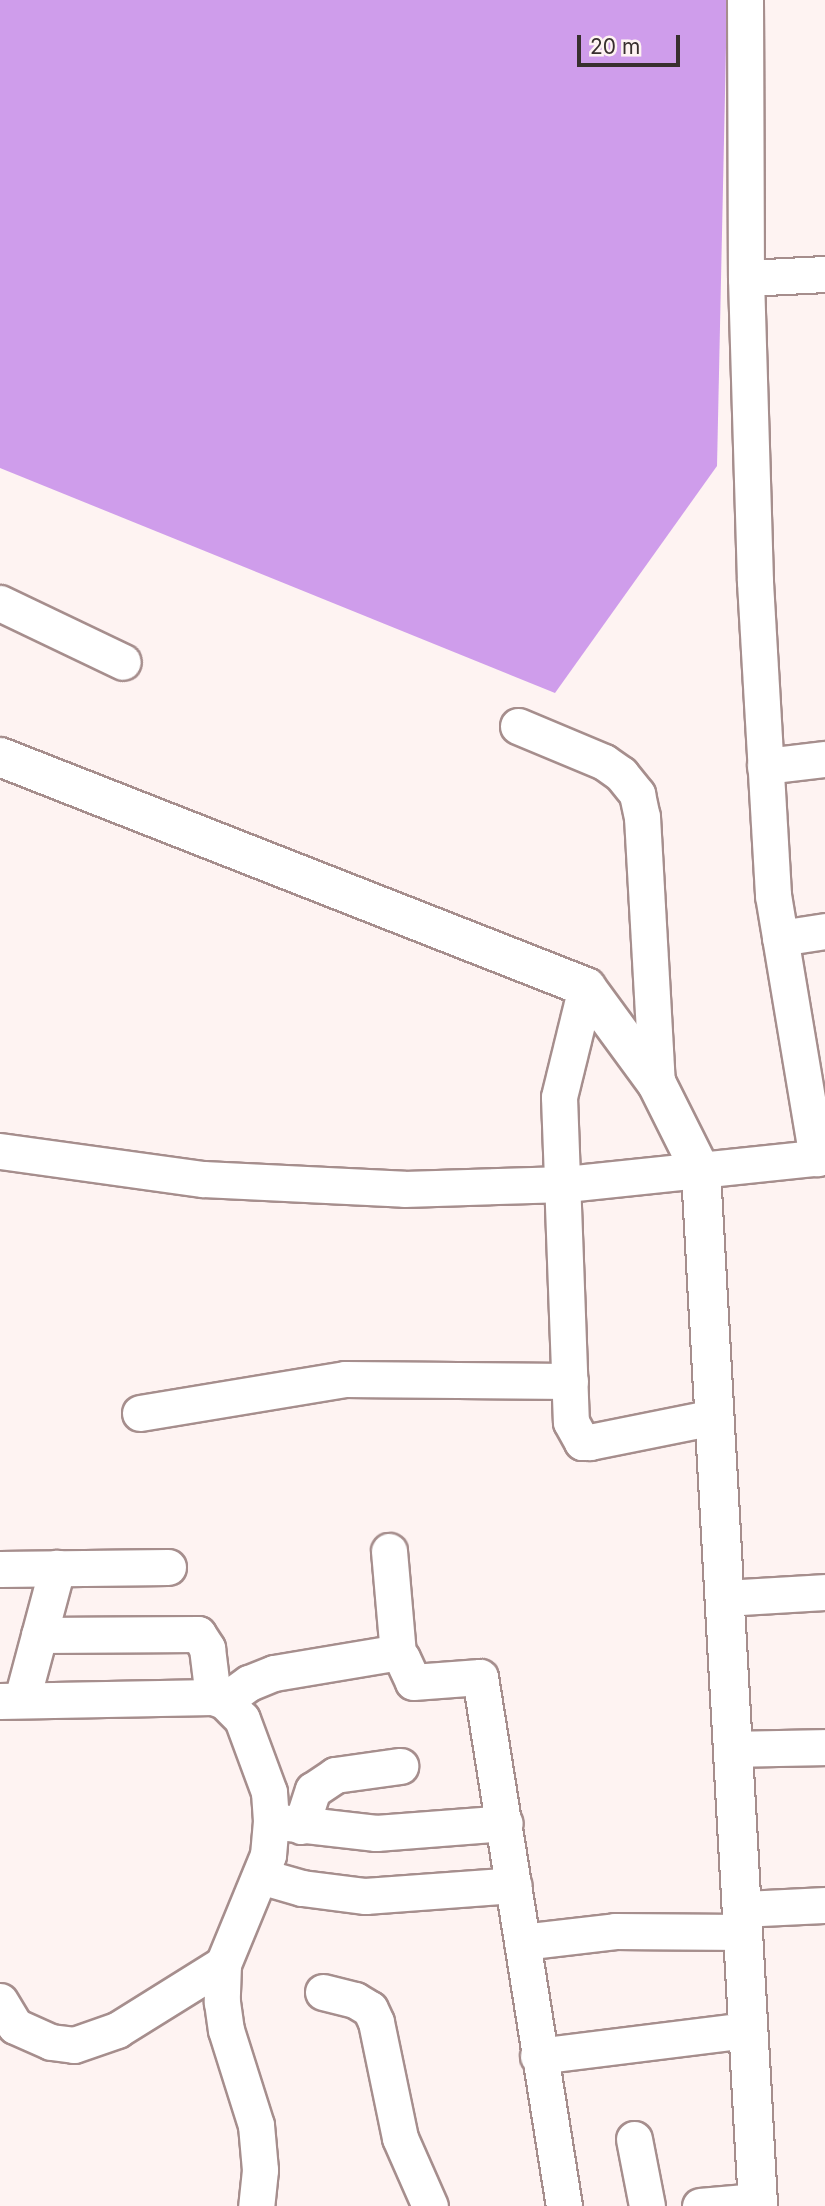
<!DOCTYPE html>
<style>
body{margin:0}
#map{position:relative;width:825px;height:2206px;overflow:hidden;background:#fef3f2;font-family:Inter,sans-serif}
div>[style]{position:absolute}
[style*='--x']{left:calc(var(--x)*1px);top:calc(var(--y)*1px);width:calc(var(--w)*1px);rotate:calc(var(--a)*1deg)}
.water>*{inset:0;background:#cf9deb}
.roads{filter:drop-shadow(2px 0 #a68e8d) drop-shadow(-2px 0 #a68e8d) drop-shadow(0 2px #a68e8d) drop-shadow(0 -2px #a68e8d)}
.minor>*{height:35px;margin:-17.5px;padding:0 17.5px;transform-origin:17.5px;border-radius:17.5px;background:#fff}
.tertiary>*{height:38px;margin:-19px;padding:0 19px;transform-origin:19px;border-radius:19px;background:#fff}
span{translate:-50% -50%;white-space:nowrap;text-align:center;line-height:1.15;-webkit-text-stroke:7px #fef3f2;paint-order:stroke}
.scale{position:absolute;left:577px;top:35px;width:103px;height:32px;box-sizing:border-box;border:4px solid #382f2e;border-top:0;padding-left:9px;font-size:21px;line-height:24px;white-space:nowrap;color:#382f2e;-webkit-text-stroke:5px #fef3f2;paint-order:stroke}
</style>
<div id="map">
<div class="water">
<i style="clip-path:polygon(0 0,727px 0,717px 466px,555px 693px,0 468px)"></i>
</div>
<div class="roads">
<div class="minor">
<i style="--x:745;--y:0;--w:278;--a:89.8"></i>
<i style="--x:746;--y:278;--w:304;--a:88.3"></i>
<i style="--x:755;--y:582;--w:314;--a:86.7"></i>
<i style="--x:773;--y:895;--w:267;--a:80.5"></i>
<i style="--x:746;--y:278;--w:79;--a:-2.9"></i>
<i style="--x:0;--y:603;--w:136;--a:25.6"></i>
<i style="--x:518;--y:726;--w:93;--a:22.7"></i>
<i style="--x:604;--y:762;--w:21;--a:35"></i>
<i style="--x:621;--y:774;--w:26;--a:51"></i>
<i style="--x:637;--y:794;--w:24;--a:78"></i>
<i style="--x:642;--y:817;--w:267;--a:86.8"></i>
<i style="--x:765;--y:766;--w:60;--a:-6.7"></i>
<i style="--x:780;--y:938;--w:46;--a:-8.8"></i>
<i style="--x:586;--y:987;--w:113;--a:103.8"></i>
<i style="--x:559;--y:1097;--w:325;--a:87.9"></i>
<i style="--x:571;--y:1422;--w:23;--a:61"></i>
<i style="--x:582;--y:1442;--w:8;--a:0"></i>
<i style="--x:590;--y:1442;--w:126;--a:-11.4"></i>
<i style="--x:0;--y:1151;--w:205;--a:7.9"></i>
<i style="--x:203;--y:1179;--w:201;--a:2.8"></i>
<i style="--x:404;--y:1189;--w:162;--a:-1.8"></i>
<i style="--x:566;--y:1184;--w:260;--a:-6"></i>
<i style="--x:140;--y:1413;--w:208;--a:-9.4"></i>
<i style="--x:345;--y:1379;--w:225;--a:0.5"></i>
<i style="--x:389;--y:1551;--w:103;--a:85"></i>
<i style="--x:0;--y:1569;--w:168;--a:-0.7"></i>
<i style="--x:725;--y:1598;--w:100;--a:-3.4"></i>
<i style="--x:39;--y:1635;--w:159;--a:-0.4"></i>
<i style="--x:198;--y:1634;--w:17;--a:57"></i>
<i style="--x:207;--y:1648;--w:49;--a:83"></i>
<i style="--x:22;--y:1699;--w:136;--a:-75"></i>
<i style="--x:0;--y:1701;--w:213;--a:-1.1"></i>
<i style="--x:213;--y:1697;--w:12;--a:20"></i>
<i style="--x:224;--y:1701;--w:25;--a:45"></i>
<i style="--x:242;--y:1719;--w:78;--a:69.7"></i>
<i style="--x:269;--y:1792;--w:29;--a:86"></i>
<i style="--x:271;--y:1821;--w:34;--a:95"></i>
<i style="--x:268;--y:1855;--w:118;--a:112.4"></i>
<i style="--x:223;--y:1964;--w:38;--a:92"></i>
<i style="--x:222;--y:2002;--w:28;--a:82"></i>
<i style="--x:226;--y:2030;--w:100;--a:72.5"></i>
<i style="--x:256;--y:2125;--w:45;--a:84.9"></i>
<i style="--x:260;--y:2170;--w:36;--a:96"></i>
<i style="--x:224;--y:1701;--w:31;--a:-36"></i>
<i style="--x:249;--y:1683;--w:27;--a:-22"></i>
<i style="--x:274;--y:1673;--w:121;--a:-9.5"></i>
<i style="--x:393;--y:1653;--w:10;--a:29"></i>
<i style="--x:402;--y:1658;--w:26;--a:65"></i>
<i style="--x:413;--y:1682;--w:67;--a:-4.3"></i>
<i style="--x:480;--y:1677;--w:536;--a:80.98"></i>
<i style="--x:732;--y:1749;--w:93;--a:-1.2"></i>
<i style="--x:271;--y:1821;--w:106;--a:6.5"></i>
<i style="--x:376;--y:1833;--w:129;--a:-4.4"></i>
<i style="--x:301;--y:1826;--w:38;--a:-72"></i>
<i style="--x:313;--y:1790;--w:27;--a:-34"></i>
<i style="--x:335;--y:1775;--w:66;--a:-7.9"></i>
<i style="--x:260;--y:1876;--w:44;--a:15.9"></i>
<i style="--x:302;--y:1888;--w:64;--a:7.2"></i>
<i style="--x:365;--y:1896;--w:149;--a:-4.2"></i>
<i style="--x:742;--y:1909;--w:83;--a:-2.8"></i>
<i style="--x:522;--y:1942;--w:94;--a:-6.7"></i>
<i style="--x:615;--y:1931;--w:128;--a:0.4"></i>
<i style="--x:323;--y:1992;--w:33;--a:14"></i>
<i style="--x:355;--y:2000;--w:17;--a:31"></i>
<i style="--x:370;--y:2009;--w:14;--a:65"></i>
<i style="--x:376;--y:2022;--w:118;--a:78.3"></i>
<i style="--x:400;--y:2138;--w:74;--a:66.2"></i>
<i style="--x:0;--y:2001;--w:29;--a:59"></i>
<i style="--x:15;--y:2026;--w:39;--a:24"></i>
<i style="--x:51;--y:2042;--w:23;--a:7"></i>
<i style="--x:74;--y:2045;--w:46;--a:-19.2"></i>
<i style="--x:117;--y:2030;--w:125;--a:-31.9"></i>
<i style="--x:538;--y:2056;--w:212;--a:-7.1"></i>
<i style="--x:634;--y:2139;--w:68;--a:79"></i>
<i style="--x:700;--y:2206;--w:57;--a:-5"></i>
</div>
<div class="tertiary">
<i style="--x:0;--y:757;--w:630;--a:21.43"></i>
<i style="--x:586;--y:987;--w:120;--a:53.8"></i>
<i style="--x:657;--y:1084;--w:98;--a:63.4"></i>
<i style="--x:701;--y:1172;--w:1036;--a:86.84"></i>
</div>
</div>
<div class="scale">20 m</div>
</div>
